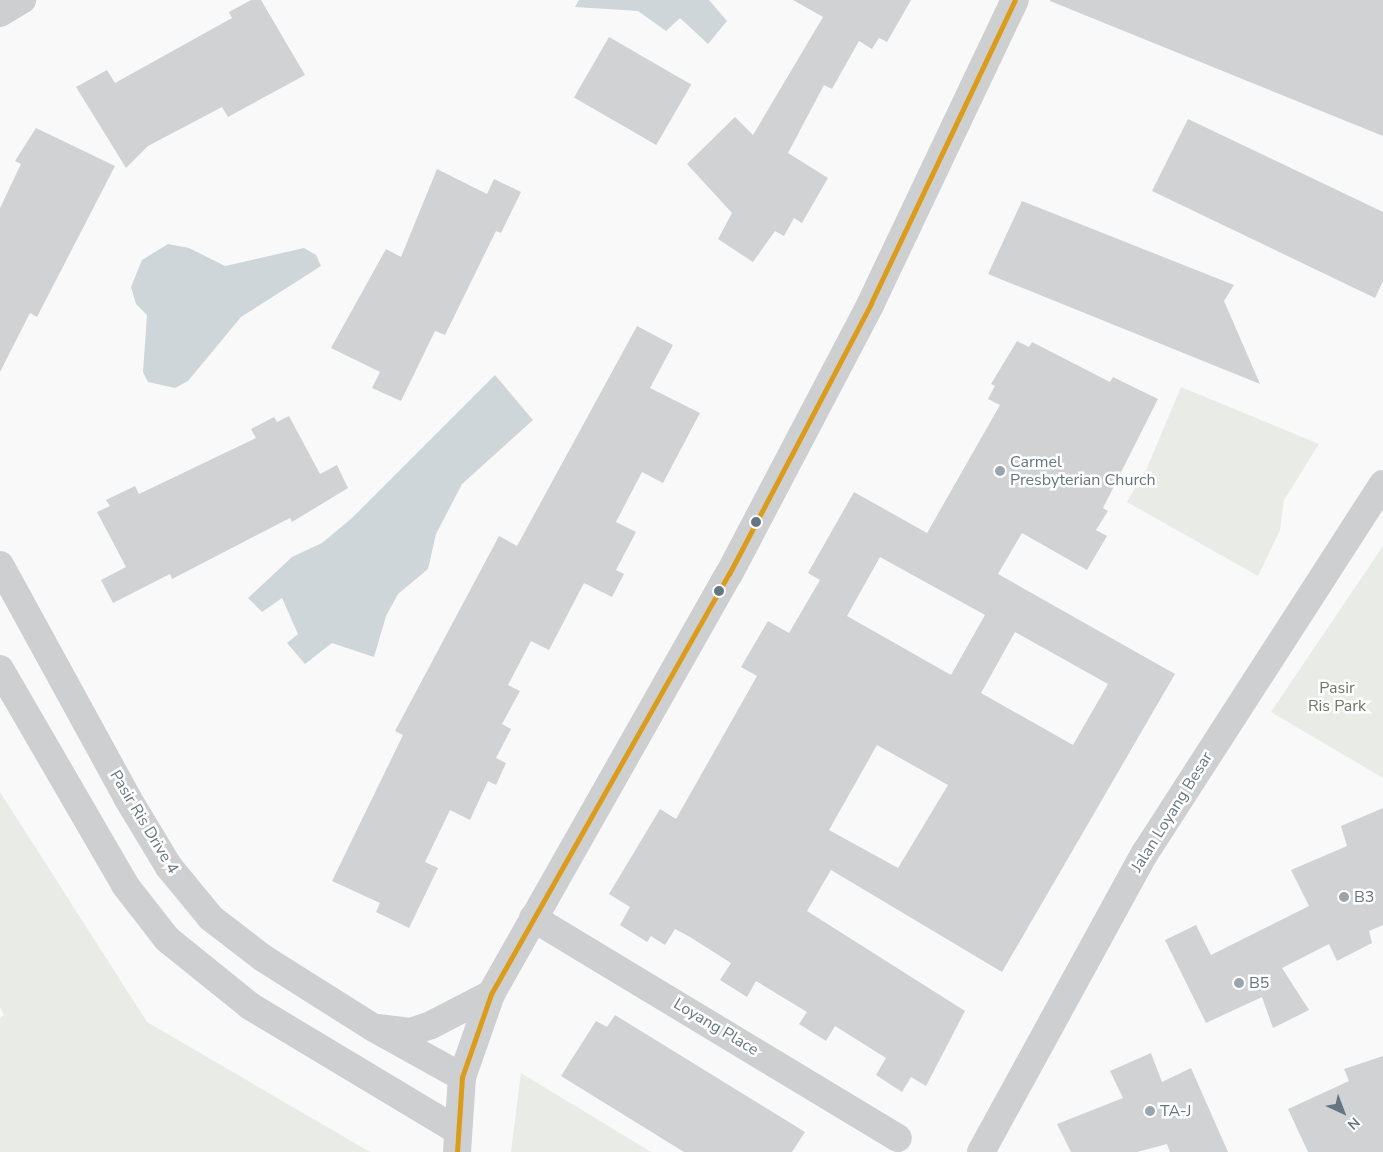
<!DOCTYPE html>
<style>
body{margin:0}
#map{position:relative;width:1383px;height:1152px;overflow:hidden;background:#f9f9f9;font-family:"Nunito Sans",sans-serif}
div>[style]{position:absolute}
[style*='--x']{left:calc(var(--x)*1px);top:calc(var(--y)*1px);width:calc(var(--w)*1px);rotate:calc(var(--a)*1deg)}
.green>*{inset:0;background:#e8ebe6}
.water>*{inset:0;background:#ced6d9}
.building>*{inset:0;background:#d0d2d3;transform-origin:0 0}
.minor>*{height:28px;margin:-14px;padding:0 14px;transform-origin:14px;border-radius:14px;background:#cecfd0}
.bus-1>*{height:5px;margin:-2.5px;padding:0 2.5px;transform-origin:2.5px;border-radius:2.5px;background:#da9c1a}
.dots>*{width:14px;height:14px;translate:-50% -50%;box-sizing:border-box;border:2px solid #fff;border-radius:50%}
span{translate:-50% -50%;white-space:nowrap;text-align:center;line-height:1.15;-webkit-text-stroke:5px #fff;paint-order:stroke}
.poi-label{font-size:16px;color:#657683}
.left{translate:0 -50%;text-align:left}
.park-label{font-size:16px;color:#687a64}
.street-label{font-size:16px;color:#657683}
.north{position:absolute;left:1318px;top:1087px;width:50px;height:50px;-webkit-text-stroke:4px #fff;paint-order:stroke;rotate:137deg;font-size:14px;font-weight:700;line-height:20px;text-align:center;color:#657683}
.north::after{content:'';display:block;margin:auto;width:18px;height:22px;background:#657683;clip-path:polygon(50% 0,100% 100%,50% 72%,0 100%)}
</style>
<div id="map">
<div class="green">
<i style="clip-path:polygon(1181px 387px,1319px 444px,1284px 500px,1280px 530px,1258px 576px,1127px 502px,1147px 468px)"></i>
<i style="clip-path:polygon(1383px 546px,1383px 778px,1271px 712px)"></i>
<i style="clip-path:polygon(0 792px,147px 1022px,370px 1152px,0 1152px,0 1018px,4px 1015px,0 1007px)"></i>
<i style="clip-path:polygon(521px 1073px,651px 1152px,511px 1152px)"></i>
</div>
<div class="water">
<i style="clip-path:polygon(579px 0,709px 0,727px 21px,708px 44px,680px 18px,666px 31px,638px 11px,575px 7px)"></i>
<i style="clip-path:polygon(168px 244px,189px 248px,225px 266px,304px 248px,316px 255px,321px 266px,241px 317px,188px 381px,175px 388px,148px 382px,143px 372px,147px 315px,136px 304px,131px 287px,142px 260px)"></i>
<i style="clip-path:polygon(495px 375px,533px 420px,462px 484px,436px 534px,428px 569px,398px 594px,386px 616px,374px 657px,332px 643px,305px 664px,287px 643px,298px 634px,282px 598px,262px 612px,248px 598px,292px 557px,322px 543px,352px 518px)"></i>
</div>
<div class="building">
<i style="clip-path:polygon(251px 0,261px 0,305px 75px,228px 117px,222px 107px,148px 146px,126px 168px,76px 87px,107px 70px,115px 83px,232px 18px,229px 12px)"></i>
<i style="clip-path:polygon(793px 0,911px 0,887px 42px,879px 38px,872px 49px,859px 41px,832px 89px,824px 85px,788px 153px,828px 178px,802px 223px,794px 218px,784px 236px,775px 231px,753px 262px,718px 239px,732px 213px,687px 164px,735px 117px,753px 135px,823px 17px)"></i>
<i style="clip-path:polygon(1050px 0,1383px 0,1383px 136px,1050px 1px)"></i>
<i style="left:609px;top:37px;width:95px;height:70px;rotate:30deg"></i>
<i style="clip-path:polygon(1188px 119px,1383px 212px,1383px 281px,1375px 298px,1152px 191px)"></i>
<i style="clip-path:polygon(36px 128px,115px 166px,37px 317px,30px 313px,0 372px,0 208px,21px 164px,15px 161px)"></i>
<i style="clip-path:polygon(437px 169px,487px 194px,494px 179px,521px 192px,501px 233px,496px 231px,445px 335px,435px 331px,401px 401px,372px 388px,380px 372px,331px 348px,386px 249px,401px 257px)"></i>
<i style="clip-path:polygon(1022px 201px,1234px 285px,1224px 301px,1260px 384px,988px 274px)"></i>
<i style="clip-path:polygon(637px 326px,673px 345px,650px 388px,700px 413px,663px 483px,642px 472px,616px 522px,636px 532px,616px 570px,624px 574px,612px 597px,584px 583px,549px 650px,531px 641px,508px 685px,520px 691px,502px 724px,511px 729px,496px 758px,506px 763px,496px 785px,488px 781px,470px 820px,450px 810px,425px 862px,438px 868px,409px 928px,376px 912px,380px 903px,332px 881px,403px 735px,395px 731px,499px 536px,517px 546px)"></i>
<i style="clip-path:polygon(evenodd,1017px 341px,1029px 347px,1032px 342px,1110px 382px,1113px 377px,1158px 399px,1103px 508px,1108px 511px,1096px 530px,1107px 536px,1087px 570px,1022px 533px,998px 574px,1175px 674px,1002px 972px,831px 870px,807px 911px,965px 1011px,926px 1086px,911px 1077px,902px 1092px,876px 1075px,886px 1058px,835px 1026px,826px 1041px,799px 1024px,807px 1012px,756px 981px,747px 997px,720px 980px,731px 963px,690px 937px,675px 929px,665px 945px,651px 936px,647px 942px,620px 925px,630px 907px,609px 894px,660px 809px,676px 819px,757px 676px,741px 667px,768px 621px,789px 633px,820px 580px,808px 573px,854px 492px,927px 533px,1000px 405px,988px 399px,995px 386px,991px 384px,1017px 341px,880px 557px,985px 615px,951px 675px,847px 616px,880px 557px,1017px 341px,1015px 632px,1108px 684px,1073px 745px,981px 693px,1015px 632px,1017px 341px,877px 745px,948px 785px,898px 868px,829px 830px,877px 745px)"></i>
<i style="clip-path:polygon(289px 416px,320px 474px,337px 465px,348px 488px,292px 522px,290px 518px,172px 579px,170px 574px,113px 603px,101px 580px,126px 567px,97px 512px,110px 506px,106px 500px,135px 486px,139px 494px,256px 438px,251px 429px,274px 417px,277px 422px)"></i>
<i style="clip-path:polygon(1383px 808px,1383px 925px,1369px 931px,1372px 943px,1337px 961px,1329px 944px,1282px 968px,1309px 1010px,1273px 1028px,1262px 997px,1206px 1023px,1165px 940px,1196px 925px,1211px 955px,1309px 906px,1291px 870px,1347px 846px,1341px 826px)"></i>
<i style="clip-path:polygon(615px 1015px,805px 1132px,792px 1152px,684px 1152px,561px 1076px,596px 1021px,607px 1027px)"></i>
<i style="clip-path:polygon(1151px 1053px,1162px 1082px,1191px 1068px,1228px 1152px,1170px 1152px,1167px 1144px,1137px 1152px,1071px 1152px,1057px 1124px,1123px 1098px,1110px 1071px)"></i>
<i style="clip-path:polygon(1383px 1056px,1383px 1152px,1308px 1152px,1288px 1109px,1349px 1081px,1344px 1069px)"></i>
</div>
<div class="minor">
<i style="--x:0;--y:13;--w:26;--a:-31"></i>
<i style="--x:0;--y:565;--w:267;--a:61.3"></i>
<i style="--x:128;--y:799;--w:79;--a:58.9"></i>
<i style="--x:169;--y:867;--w:66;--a:50.5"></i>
<i style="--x:211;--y:918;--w:66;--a:37.6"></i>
<i style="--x:263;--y:958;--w:129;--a:32.3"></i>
<i style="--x:372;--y:1027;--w:103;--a:29.1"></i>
<i style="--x:0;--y:669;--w:250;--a:59.9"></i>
<i style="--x:125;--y:885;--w:68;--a:52.1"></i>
<i style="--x:167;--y:939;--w:107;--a:38.9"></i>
<i style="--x:250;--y:1006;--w:240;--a:31"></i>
<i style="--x:533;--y:918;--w:426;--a:31.1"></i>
<i style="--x:378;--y:1028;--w:32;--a:7"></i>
<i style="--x:410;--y:1032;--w:22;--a:-18"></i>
<i style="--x:431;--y:1025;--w:68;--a:-27.3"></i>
<i style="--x:457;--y:1152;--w:75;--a:-86.2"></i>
<i style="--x:462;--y:1077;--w:88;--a:-70.7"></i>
<i style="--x:491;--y:994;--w:483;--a:-60.5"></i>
<i style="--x:729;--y:574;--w:306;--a:-62.3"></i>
<i style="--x:871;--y:303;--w:335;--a:-64.6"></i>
<i style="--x:981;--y:1152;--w:341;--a:-61.3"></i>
<i style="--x:1145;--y:853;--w:439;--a:-57.2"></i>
</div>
<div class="bus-1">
<i style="--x:457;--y:1152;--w:75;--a:-86.2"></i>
<i style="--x:462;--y:1077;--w:88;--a:-70.7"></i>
<i style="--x:491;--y:994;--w:483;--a:-60.5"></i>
<i style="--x:729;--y:574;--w:306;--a:-62.3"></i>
<i style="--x:871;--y:303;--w:335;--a:-64.6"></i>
</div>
<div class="dots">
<i style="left:1000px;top:471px;background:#99a4ac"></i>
<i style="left:756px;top:522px;background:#657683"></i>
<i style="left:719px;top:591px;background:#657683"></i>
<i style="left:1344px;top:897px;background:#99a4ac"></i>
<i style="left:1239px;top:983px;background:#99a4ac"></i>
<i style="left:1150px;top:1111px;background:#99a4ac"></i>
</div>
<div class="poi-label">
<span class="left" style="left:1010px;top:471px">Carmel<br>Presbyterian Church</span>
<span class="left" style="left:1354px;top:897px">B3</span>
<span class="left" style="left:1249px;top:983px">B5</span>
<span class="left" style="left:1160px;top:1111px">TA-J</span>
</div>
<div class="park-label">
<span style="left:1337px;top:697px">Pasir<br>Ris Park</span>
</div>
<div class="street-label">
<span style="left:1172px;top:812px;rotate:-58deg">Jalan Loyang Besar</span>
<span style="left:144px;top:822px;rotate:59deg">Pasir Ris Drive 4</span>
<span style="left:716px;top:1027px;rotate:31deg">Loyang Place</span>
</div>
<div class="north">N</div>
</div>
